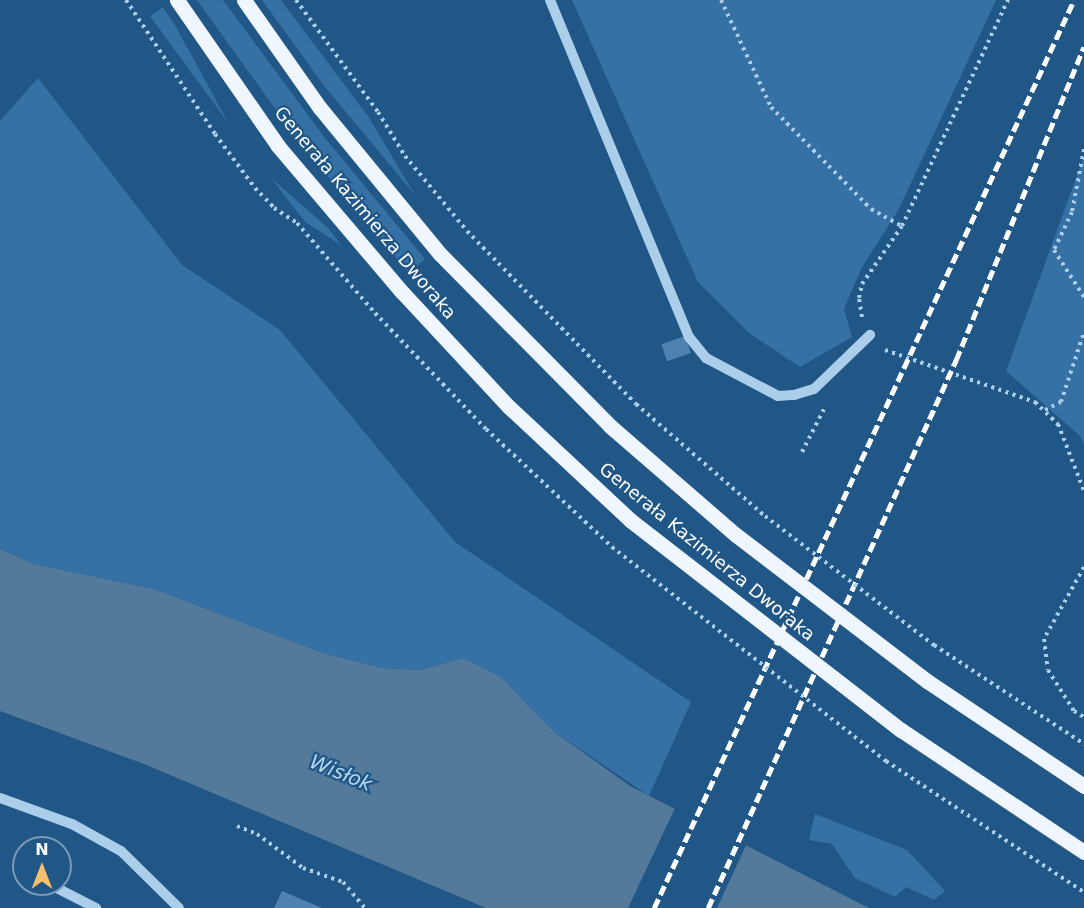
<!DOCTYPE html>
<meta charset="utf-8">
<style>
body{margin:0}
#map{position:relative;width:1084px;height:908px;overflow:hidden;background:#215787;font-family:"DejaVu Sans",sans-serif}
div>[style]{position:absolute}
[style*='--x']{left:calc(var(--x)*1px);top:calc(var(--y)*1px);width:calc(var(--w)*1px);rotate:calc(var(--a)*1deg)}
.green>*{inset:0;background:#3571a4}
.water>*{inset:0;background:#53799b}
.pier>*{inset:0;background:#215787}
.building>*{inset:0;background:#4e83b1;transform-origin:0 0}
.path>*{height:4px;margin-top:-2px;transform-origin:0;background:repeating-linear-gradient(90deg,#abceea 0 3px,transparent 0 7.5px)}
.minor>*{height:10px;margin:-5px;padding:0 5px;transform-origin:5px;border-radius:5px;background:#abceea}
.major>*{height:15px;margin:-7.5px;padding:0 7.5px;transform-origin:7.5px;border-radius:7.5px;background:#eff6fe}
.rail>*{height:4.5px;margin-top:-2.25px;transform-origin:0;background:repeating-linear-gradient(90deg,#fff 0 10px,transparent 0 14.5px)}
.path-bridge>*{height:4px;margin-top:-2px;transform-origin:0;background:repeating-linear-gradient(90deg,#abceea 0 3px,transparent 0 7.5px)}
.major-bridge>*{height:15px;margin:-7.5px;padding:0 7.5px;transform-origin:7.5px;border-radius:7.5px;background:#eff6fe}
span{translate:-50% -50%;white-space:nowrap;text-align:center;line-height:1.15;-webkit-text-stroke:4.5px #215787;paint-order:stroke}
.street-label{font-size:18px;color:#fff}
.water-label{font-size:20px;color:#b7d7f1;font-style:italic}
.north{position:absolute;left:12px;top:836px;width:60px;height:60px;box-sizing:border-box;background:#215787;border:2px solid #7a9ab7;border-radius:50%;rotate:0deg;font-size:16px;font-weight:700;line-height:24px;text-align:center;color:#fff}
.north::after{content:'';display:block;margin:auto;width:21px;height:27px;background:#f6c16d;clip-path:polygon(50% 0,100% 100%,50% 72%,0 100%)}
</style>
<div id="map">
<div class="green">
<i style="clip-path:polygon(197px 0,223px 0,325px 138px,425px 259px,409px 273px,299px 142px)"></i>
<i style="clip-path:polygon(262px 0,281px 0,368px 116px,415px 195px,325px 87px)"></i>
<i style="clip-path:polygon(572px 0,996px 0,899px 209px,861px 269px,844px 309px,852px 337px,800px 367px,749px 333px,698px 282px)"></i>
<i style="clip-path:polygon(163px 7px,176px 27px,229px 124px,150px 16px)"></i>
<i style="clip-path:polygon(38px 78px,182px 265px,280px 330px,455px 542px,691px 702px,649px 796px,552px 730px,501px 677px,463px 658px,421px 670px,382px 668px,323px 653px,154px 589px,34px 564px,0 549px,0 121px)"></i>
<i style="clip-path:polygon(1084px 156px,1084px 444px,1080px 436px,1006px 371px)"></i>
<i style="clip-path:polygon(271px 178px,328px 228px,341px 245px,305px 222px)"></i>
<i style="clip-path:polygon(815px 814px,907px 850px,945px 891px,934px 900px,906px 887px,895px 897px,855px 878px,832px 844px,809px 840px)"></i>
</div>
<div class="water">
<i style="clip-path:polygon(0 549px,34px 564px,154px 589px,323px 653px,382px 668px,421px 670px,463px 658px,501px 677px,552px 730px,630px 786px,869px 908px,486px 908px,144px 764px,0 711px)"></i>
</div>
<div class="pier">
<i style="clip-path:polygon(676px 806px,748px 841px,717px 908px,628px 908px)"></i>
</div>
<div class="building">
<i style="left:685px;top:336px;width:18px;height:25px;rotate:71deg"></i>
<i style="clip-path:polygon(282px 891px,322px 908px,274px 908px)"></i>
</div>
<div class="path">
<i style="--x:126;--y:0;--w:161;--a:56.4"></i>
<i style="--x:215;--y:134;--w:67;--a:53.5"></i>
<i style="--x:255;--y:188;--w:28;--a:46"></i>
<i style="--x:274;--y:208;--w:27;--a:33"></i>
<i style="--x:297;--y:223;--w:119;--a:49.1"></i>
<i style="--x:296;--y:0;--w:139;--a:53.8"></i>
<i style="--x:378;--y:112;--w:52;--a:58.5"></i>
<i style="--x:405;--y:156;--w:97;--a:50.4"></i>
<i style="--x:721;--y:0;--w:118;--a:65"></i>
<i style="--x:771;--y:107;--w:143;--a:45.6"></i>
<i style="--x:871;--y:209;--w:35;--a:29"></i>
<i style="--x:1084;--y:149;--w:64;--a:100.8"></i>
<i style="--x:1072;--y:212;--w:42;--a:115.3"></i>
<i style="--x:1054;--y:250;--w:56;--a:57.4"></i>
<i style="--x:862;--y:317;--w:19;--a:-99"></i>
<i style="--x:859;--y:298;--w:14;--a:-78"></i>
<i style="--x:862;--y:284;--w:70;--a:-55.4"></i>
<i style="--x:902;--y:226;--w:250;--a:-64.9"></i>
<i style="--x:885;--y:350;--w:159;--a:19.1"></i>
<i style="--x:1035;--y:402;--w:32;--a:44"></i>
<i style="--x:1058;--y:424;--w:72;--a:68.8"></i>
<i style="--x:1045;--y:410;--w:18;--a:-27"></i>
<i style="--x:1061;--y:402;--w:74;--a:-71.8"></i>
<i style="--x:802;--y:452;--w:51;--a:-62.9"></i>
<i style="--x:1084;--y:567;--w:82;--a:119.1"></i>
<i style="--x:1044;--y:639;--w:31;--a:83"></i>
<i style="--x:1048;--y:670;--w:49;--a:57.6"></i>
<i style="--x:1074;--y:711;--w:12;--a:31"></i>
<i style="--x:237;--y:826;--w:22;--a:22"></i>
<i style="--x:257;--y:834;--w:57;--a:36.5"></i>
<i style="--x:303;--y:868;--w:42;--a:19.3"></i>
<i style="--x:343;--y:882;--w:34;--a:50"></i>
</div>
<div class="minor">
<i style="--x:550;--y:0;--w:365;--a:67.6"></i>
<i style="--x:689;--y:337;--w:27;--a:51"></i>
<i style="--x:706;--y:358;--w:81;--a:27.8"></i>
<i style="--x:778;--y:396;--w:16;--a:-4"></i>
<i style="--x:794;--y:395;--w:21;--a:-17"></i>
<i style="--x:814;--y:389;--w:78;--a:-44"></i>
<i style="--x:0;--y:798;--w:77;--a:19.9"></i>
<i style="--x:72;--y:824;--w:56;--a:28.9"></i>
<i style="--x:121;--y:851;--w:81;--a:44.5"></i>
<i style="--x:49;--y:884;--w:53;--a:27.1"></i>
</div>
<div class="major">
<i style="--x:177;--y:0;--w:178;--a:55.3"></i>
<i style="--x:278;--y:146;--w:192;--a:49.7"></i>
<i style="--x:244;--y:0;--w:132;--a:54.9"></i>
<i style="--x:320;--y:108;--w:189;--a:50.6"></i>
</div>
<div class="rail">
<i style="--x:654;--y:908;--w:1000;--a:-65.18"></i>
<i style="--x:708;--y:908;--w:602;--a:-65.65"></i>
<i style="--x:956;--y:360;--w:338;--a:-67.8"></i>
</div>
<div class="path-bridge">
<i style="--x:467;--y:231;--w:242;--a:45.7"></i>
<i style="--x:636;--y:404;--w:171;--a:41"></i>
<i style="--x:765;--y:516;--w:213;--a:37.4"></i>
<i style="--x:934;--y:645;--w:180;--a:33.4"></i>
<i style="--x:375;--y:313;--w:161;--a:46.3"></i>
<i style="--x:486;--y:429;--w:173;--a:43.1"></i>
<i style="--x:612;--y:547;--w:348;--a:38"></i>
<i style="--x:886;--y:761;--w:237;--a:33.5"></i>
</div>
<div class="major-bridge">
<i style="--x:440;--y:254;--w:242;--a:45.3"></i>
<i style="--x:610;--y:426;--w:167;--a:40.9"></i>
<i style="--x:736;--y:535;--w:240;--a:37.4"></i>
<i style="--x:927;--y:681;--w:189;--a:33.8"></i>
<i style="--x:402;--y:292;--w:157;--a:47.1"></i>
<i style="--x:509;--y:407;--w:166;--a:43"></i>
<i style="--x:630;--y:520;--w:343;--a:37.8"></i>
<i style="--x:901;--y:730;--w:220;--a:33.7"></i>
</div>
<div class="street-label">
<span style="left:365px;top:213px;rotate:50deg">Generała Kazimierza Dworaka</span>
<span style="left:707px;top:552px;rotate:39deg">Generała Kazimierza Dworaka</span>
</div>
<div class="water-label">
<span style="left:341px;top:773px;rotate:22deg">Wisłok</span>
</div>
<div class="north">N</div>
</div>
